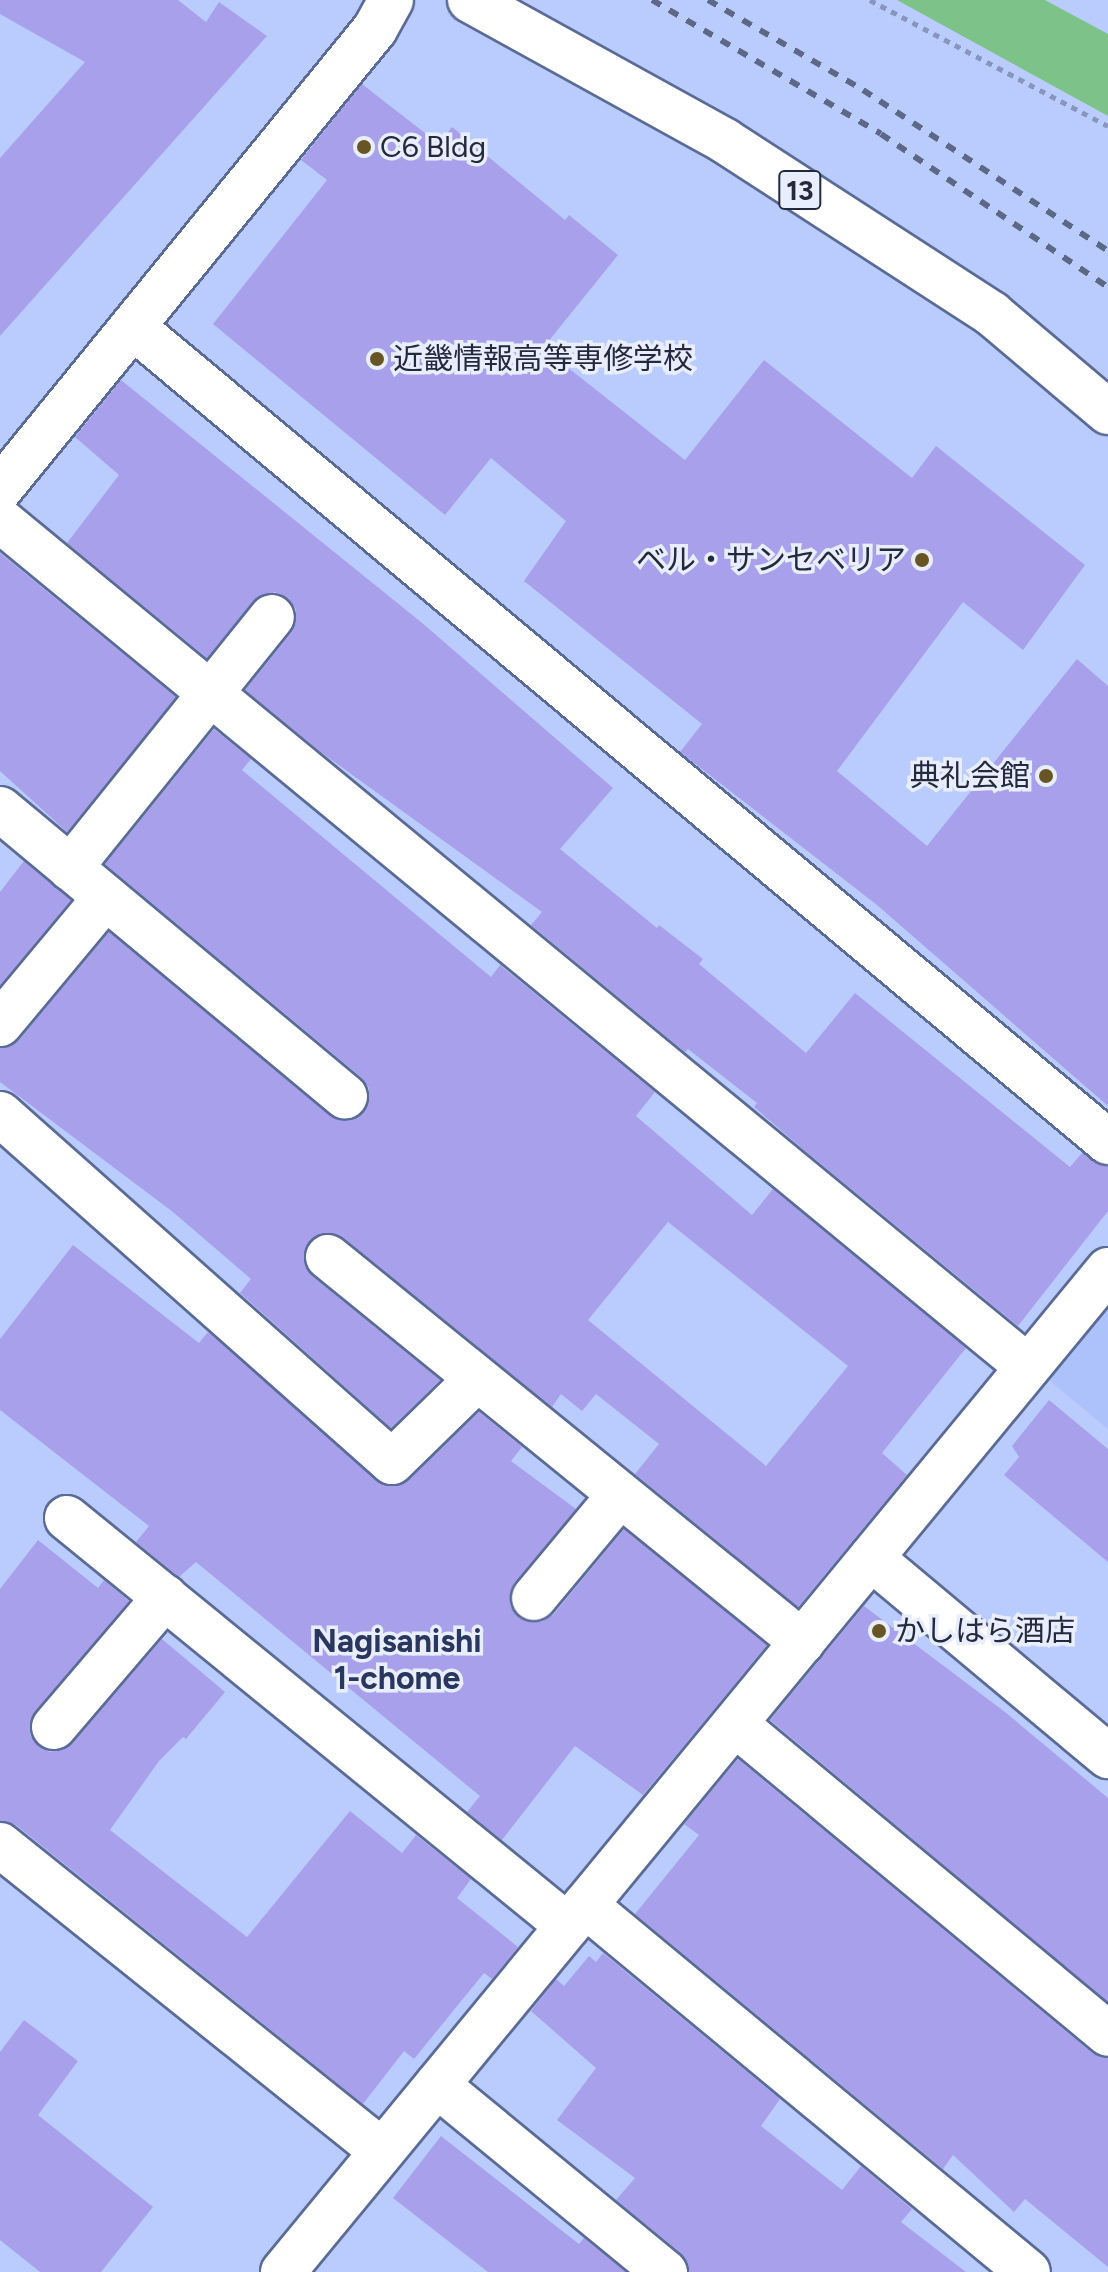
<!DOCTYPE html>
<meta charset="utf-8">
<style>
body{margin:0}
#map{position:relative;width:1108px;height:2272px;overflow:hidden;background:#baccfe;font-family:Figtree,"Noto Sans JP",sans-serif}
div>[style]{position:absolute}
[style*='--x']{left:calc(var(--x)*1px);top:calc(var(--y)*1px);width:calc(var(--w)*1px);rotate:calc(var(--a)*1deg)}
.built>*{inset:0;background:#adc2fa}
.water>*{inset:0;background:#7dc289}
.building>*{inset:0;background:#a9a0eb}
.path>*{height:5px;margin-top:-2.5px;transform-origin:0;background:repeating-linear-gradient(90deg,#8896be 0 6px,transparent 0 12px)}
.roads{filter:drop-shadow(2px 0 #5b6b97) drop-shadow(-2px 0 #5b6b97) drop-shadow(0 2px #5b6b97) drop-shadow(0 -2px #5b6b97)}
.minor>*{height:44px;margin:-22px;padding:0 22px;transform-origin:22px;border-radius:22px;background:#fff}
.major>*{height:44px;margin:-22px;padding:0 22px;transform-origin:22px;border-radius:22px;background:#fff}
.rail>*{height:6px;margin-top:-3px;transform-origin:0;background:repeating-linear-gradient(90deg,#5d6887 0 10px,transparent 0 20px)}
.dots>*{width:22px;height:22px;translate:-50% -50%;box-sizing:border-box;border:4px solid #e8eefe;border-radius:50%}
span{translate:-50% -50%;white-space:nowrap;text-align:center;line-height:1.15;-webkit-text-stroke:7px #e8eefe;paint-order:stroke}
.shield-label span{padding:2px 6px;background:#e8eefe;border:2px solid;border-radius:6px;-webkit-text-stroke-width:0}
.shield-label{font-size:28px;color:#232a3d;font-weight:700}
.poi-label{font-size:30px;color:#232a3d}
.left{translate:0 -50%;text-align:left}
.right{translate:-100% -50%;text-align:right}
.neighbourhood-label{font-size:32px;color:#29365e;font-weight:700}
</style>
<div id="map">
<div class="built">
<i style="clip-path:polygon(1108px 1295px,1108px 1429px,1043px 1375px)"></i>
</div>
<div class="water">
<i style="clip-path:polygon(897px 0,1045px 0,1108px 34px,1108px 116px)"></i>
</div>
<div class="building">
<i style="clip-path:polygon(0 0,178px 0,206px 22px,219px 2px,267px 36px,0 336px,0 158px,85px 62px,0 14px)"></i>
<i style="clip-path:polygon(362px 84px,439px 144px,452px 127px,565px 220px,569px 215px,618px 255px,543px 348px,685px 460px,764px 360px,912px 478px,936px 446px,1085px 565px,1023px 650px,963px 602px,837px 771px,927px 846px,1077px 659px,1108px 686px,1108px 1106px,877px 905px,680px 752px,702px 724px,524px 581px,566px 521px,491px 458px,445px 515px,213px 324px,327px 180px,301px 160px)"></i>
<i style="clip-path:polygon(121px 380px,421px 622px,613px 788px,560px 849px,657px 928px,659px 925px,703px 959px,699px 964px,806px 1053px,855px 993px,1070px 1167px,1082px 1153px,1108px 1166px,1108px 1211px,1018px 1326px,804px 1150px,754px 1107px,757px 1103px,688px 1049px,685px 1052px,531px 925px,542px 912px,322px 753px,245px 690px,292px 632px,296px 609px,288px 598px,275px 592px,253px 601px,207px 658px,67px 543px,119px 475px,75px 437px)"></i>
<i style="clip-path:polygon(0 553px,176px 697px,67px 832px,0 771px)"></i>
<i style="clip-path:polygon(evenodd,214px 729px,251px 759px,242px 770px,491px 977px,500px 965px,655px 1092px,636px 1116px,752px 1215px,773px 1189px,966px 1348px,882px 1453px,907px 1475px,798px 1607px,635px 1474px,659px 1444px,596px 1394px,582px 1411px,561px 1394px,552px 1407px,344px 1238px,320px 1233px,304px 1252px,312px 1276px,440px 1380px,391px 1428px,240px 1293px,251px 1279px,173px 1212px,0 1082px,0 1048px,19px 1040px,109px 932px,329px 1115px,353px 1120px,365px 1111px,369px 1088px,361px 1077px,105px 864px,214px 729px,668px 1222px,848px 1366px,766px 1466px,588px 1320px,668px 1222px)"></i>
<i style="clip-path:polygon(24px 861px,71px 900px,0 985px,0 892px)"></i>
<i style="clip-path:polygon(73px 1245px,199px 1343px,208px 1332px,386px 1486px,409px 1480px,479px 1412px,522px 1447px,511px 1461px,576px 1509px,514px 1583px,510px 1606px,519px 1618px,542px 1622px,553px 1615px,624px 1529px,767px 1645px,643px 1795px,575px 1746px,502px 1840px,467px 1812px,480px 1796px,196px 1562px,179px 1577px,136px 1542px,149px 1526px,0 1410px,0 1339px)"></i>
<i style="clip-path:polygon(1049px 1400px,1108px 1449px,1108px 1562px,1004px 1475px,1019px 1457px,1012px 1446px)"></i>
<i style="clip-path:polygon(38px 1540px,98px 1588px,104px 1580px,129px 1601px,35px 1711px,30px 1735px,38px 1746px,50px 1752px,72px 1744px,162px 1639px,225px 1692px,186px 1739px,183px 1737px,159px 1761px,110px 1830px,247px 1937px,350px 1811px,402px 1853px,416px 1835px,471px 1879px,457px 1898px,518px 1947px,492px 1979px,484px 1973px,414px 2059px,404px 2051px,363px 2104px,16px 1825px,0 1821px,0 1589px)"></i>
<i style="clip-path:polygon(864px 1606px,1005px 1712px,1108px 1798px,1108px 2002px,770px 1720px)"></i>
<i style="clip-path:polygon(738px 1759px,1092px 2053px,1108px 2058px,1108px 2267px,1025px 2199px,1014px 2212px,953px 2155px,943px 2169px,635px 1914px,699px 1835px,684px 1824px)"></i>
<i style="clip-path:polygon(603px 1953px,780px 2099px,761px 2126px,842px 2190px,861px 2166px,912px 2209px,901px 2222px,966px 2272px,689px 2272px,681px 2253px,616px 2200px,635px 2178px,557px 2120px,596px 2068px,531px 2011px,556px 1979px,564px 1986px,589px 1956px,596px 1962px)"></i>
<i style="clip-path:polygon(24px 2020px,78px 2061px,38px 2115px,153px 2207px,101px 2272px,40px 2272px,0 2240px,0 2052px)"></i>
<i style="clip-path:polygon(441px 2136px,579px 2244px,584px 2238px,626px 2272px,488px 2272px,393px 2198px)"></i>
</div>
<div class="path">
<i style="--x:870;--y:0;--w:269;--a:27.9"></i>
</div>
<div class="roads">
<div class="minor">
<i style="--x:133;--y:327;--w:1271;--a:39.89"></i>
<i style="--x:0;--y:489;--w:593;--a:-50.81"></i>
<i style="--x:375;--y:29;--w:33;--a:-61"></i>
<i style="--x:0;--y:520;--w:1332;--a:39.49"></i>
<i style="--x:0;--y:809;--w:449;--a:39.8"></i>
<i style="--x:70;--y:868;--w:322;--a:-51.2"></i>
<i style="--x:0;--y:1024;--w:165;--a:-50.2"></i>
<i style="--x:0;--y:1114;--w:524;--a:41.6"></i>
<i style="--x:392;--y:1462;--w:116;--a:-44.3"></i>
<i style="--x:328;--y:1257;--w:611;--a:39.08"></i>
<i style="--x:67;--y:1518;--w:646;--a:39.16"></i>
<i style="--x:871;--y:1558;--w:309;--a:39.9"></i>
<i style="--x:534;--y:1598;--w:133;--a:-50.2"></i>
<i style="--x:735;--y:1724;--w:485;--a:39.7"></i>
<i style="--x:54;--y:1727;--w:171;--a:-49.5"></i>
<i style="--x:0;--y:1845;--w:489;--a:38.7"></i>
<i style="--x:585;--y:1905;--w:575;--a:39.64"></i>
<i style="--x:437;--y:2085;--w:295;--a:39.4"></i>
<i style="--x:283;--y:2272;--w:1298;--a:-50.53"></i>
</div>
<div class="major">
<i style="--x:470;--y:0;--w:291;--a:28.9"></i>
<i style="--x:725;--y:141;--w:318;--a:32.9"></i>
<i style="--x:992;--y:314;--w:152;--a:40.2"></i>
</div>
</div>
<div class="rail">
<i style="--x:652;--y:0;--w:265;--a:30.3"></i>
<i style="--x:881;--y:134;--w:274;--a:34"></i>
<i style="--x:708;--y:0;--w:179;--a:30.1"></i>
<i style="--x:863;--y:90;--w:293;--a:33.3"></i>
</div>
<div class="dots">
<i style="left:364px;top:147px;background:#675523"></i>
<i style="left:377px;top:359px;background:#675523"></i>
<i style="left:922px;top:560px;background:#675523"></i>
<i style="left:1046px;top:776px;background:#675523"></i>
<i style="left:879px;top:1631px;background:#675523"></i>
</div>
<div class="shield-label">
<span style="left:800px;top:190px">13</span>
</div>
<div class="poi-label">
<span class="left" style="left:380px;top:147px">C6 Bldg</span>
<span class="left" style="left:393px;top:359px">近畿情報高等専修学校</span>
<span class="right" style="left:906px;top:560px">ベル・サンセベリア</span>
<span class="right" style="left:1030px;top:776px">典礼会館</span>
<span class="left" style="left:895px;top:1631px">かしはら酒店</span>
</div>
<div class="neighbourhood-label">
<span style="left:397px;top:1660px">Nagisanishi<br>1-chome</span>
</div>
</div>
